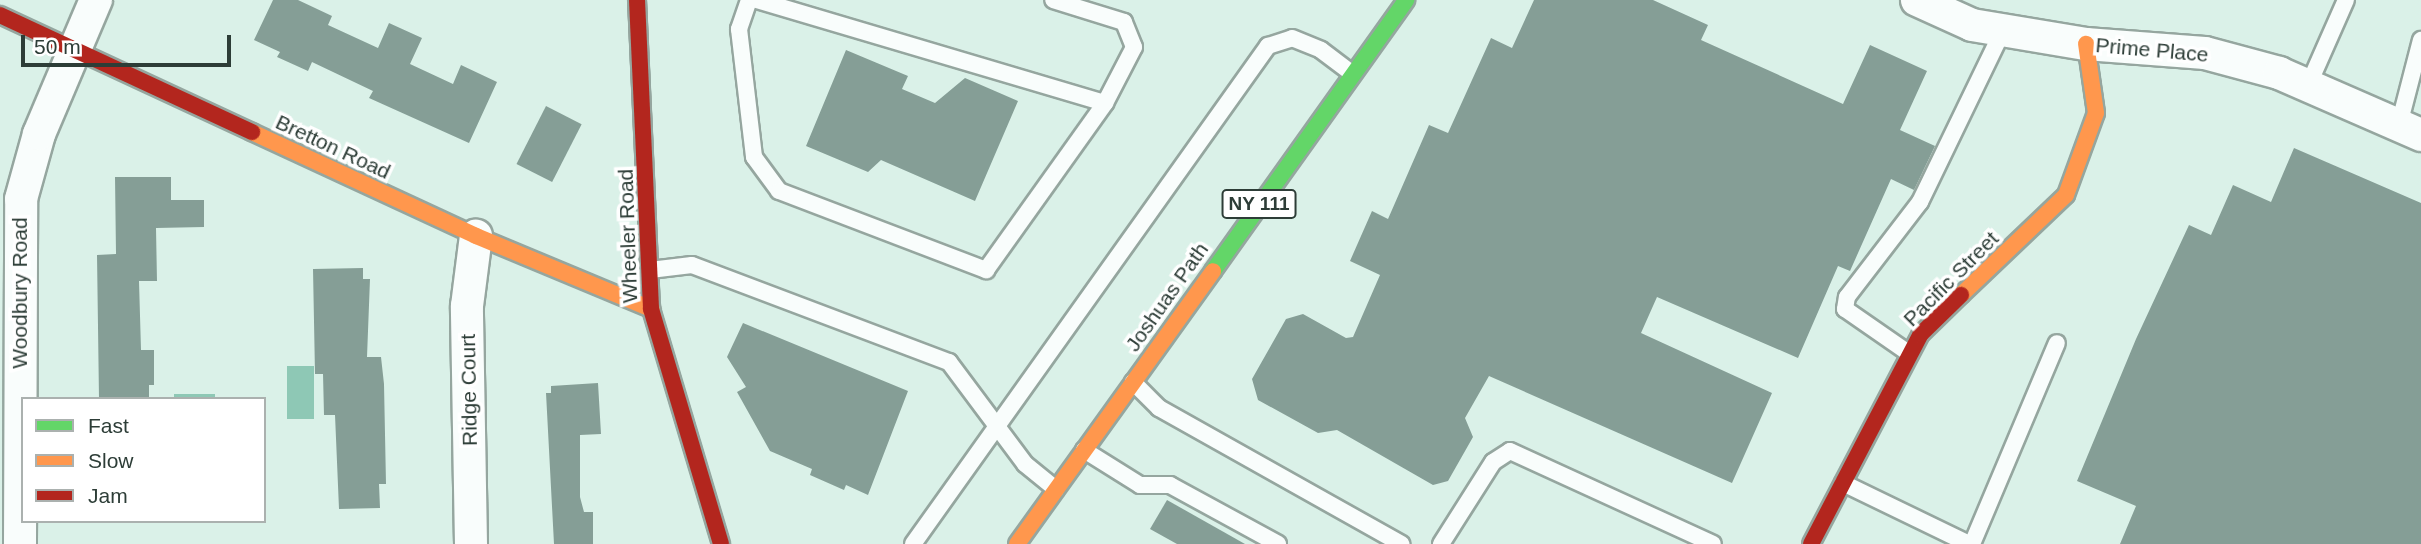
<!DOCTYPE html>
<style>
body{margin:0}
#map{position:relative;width:2421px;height:544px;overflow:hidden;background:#daf1e8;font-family:Helvetica,sans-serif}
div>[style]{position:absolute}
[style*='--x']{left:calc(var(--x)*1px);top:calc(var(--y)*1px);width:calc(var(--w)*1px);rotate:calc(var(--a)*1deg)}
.water>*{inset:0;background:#8ec8b5;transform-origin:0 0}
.building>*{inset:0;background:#859e96;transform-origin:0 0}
.roads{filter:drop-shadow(2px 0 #95a69f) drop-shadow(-2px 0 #95a69f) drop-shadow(0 2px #95a69f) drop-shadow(0 -2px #95a69f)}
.lane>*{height:16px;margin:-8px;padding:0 8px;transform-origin:8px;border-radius:8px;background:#f9fdfc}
.street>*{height:32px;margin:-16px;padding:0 16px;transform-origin:16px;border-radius:16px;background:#f9fdfc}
.fast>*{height:16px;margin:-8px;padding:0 8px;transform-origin:8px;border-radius:8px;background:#63d668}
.slow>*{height:16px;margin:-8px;padding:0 8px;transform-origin:8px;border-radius:8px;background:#ff974d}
.jam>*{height:16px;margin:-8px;padding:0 8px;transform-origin:8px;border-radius:8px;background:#b3261e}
span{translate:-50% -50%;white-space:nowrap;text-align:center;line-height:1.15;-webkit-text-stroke:7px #fff;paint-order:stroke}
.shield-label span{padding:2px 5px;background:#fff;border:2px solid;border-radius:5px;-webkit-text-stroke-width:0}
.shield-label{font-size:19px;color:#2d3d37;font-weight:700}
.street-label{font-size:21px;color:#2d3d37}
.legend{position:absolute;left:21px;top:397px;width:245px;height:126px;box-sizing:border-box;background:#fff;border:2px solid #abb1af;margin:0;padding:9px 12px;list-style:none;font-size:21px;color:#2d3d37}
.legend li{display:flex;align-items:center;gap:14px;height:35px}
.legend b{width:35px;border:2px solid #abb1af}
.scale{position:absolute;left:21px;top:35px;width:210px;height:32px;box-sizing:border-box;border:4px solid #2d3d37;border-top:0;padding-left:9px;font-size:21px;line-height:24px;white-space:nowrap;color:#2d3d37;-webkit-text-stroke:5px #fff;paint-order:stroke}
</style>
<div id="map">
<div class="water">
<i style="left:287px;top:366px;width:27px;height:53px"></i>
<i style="left:174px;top:394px;width:41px;height:5px"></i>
</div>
<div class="building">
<i style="clip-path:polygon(273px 0,298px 0,332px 16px,328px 25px,378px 48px,389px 23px,422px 38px,410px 64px,453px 84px,461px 65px,497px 82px,469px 143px,369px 98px,373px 91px,312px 62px,308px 71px,277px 57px,280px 52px,254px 40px)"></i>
<i style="clip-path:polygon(1534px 0,1653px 0,1708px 25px,1701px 40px,1843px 104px,1870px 45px,1927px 71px,1900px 130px,1935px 146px,1914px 190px,1891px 179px,1850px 271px,1838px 266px,1798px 358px,1657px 297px,1641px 333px,1772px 393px,1732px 483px,1489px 376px,1465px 418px,1473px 437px,1448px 481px,1433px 485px,1337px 430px,1318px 433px,1258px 400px,1252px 379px,1286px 319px,1303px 314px,1346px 338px,1353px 337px,1380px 275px,1350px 261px,1372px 211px,1388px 219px,1429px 125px,1448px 133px,1491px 38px,1512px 48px)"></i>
<i style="clip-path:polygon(846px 50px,908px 76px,902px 89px,935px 103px,965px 78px,1018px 101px,975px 201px,881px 160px,868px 172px,806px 146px)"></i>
<i style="left:546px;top:106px;width:40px;height:65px;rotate:27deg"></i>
<i style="clip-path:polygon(2294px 148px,2421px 203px,2421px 544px,2120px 544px,2136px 506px,2077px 481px,2136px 339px,2189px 225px,2211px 235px,2233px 185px,2271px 202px)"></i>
<i style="clip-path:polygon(115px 177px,171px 177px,171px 200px,204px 200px,204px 227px,156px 228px,157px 281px,139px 281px,141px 350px,154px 350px,154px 385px,149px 385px,149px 399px,99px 399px,97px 255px,116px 254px)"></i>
<i style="clip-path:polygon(363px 268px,363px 279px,370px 279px,367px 357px,381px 357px,384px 384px,386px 484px,379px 484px,380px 508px,339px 509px,335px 415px,324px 415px,323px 374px,315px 374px,313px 269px)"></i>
<i style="clip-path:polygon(743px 323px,908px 391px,868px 495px,846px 485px,844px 490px,810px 475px,812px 469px,770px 451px,737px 392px,746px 387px,727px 357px)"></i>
<i style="clip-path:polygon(598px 383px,601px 434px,580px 435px,580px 497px,584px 512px,593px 512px,593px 544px,554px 544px,546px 393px,551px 393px,551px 386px)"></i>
<i style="clip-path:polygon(1167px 500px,1245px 544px,1177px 544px,1150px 529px)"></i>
</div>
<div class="roads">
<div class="lane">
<i style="--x:749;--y:0;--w:31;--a:109"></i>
<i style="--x:739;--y:29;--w:129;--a:83.3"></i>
<i style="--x:754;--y:157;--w:42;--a:53.7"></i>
<i style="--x:779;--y:191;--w:222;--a:20.9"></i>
<i style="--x:986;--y:270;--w:205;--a:-54.5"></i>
<i style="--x:1105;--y:103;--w:63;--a:-62.6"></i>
<i style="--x:1134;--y:47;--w:27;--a:-112"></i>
<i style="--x:1124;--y:22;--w:74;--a:-162.8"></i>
<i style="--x:757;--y:0;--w:363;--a:16.5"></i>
<i style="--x:2308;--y:86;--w:94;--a:-66.2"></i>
<i style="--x:2399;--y:125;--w:88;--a:-75.5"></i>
<i style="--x:650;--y:270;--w:42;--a:-6.8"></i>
<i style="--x:692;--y:265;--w:275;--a:20.7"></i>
<i style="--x:949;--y:362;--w:127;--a:53.3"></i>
<i style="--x:1025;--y:464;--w:40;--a:39"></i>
<i style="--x:1910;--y:354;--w:79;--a:-145.3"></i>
<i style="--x:1845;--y:309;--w:12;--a:-81"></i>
<i style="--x:1847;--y:297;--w:120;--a:-52.5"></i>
<i style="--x:1920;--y:202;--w:191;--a:-64.2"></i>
<i style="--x:1133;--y:382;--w:37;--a:45"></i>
<i style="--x:1159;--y:408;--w:278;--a:29.3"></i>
<i style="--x:1084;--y:450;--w:66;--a:32"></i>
<i style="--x:1140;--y:485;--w:30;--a:0"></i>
<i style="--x:1170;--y:485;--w:123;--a:28.6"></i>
<i style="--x:1843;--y:483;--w:140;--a:25.8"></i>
<i style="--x:913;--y:544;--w:612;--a:-54.52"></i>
<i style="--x:1268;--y:46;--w:25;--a:-18"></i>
<i style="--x:1292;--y:38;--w:31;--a:22"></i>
<i style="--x:1321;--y:50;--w:38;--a:37"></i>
<i style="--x:1441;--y:544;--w:97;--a:-57.6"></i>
<i style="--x:1493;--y:462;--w:20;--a:-33"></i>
<i style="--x:1510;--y:451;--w:223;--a:24.6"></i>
<i style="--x:1972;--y:544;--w:218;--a:-67.1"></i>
</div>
<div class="street">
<i style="--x:1917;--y:0;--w:60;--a:24.4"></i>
<i style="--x:1972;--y:25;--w:116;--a:9.5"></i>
<i style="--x:2086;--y:44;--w:119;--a:4.3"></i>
<i style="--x:2205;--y:53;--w:77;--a:15.1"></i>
<i style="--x:2279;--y:73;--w:155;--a:23.6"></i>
<i style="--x:20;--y:544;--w:345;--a:-89.8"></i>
<i style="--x:21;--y:199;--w:67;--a:-74.5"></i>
<i style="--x:39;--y:134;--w:146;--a:-67"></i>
<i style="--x:471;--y:544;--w:238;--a:-91"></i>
<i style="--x:467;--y:306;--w:71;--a:-82.7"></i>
</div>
<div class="fast">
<i style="--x:1213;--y:271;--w:333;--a:-54.5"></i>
</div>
<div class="slow">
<i style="--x:252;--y:132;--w:247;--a:24.9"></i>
<i style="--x:476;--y:236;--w:190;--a:22.6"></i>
<i style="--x:1961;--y:295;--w:145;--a:-43.6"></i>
<i style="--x:2066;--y:195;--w:87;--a:-69.9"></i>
<i style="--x:2096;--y:113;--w:70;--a:-98.2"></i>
<i style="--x:1017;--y:544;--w:336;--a:-54.3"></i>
</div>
<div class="jam">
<i style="--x:637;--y:0;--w:309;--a:87.4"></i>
<i style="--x:651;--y:309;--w:245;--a:73.4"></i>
<i style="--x:0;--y:15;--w:278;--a:24.9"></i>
<i style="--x:1811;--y:544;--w:237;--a:-62.4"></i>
<i style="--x:1921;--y:334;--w:56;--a:-44.3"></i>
</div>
</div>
<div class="shield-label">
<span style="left:1259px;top:204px">NY 111</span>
</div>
<div class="street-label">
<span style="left:2152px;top:50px;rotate:5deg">Prime Place</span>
<span style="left:333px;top:147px;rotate:25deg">Bretton Road</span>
<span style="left:628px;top:236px;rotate:-92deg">Wheeler Road</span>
<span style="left:1951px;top:279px;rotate:-45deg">Pacific Street</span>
<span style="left:20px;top:293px;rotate:-90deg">Woodbury Road</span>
<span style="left:1167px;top:297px;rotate:-55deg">Joshuas Path</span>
<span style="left:469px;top:390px;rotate:-91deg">Ridge Court</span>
</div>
<ul class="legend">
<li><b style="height:9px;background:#63d668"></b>Fast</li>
<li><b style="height:9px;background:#ff974d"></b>Slow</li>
<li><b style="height:9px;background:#b3261e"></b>Jam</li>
</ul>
<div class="scale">50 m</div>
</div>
